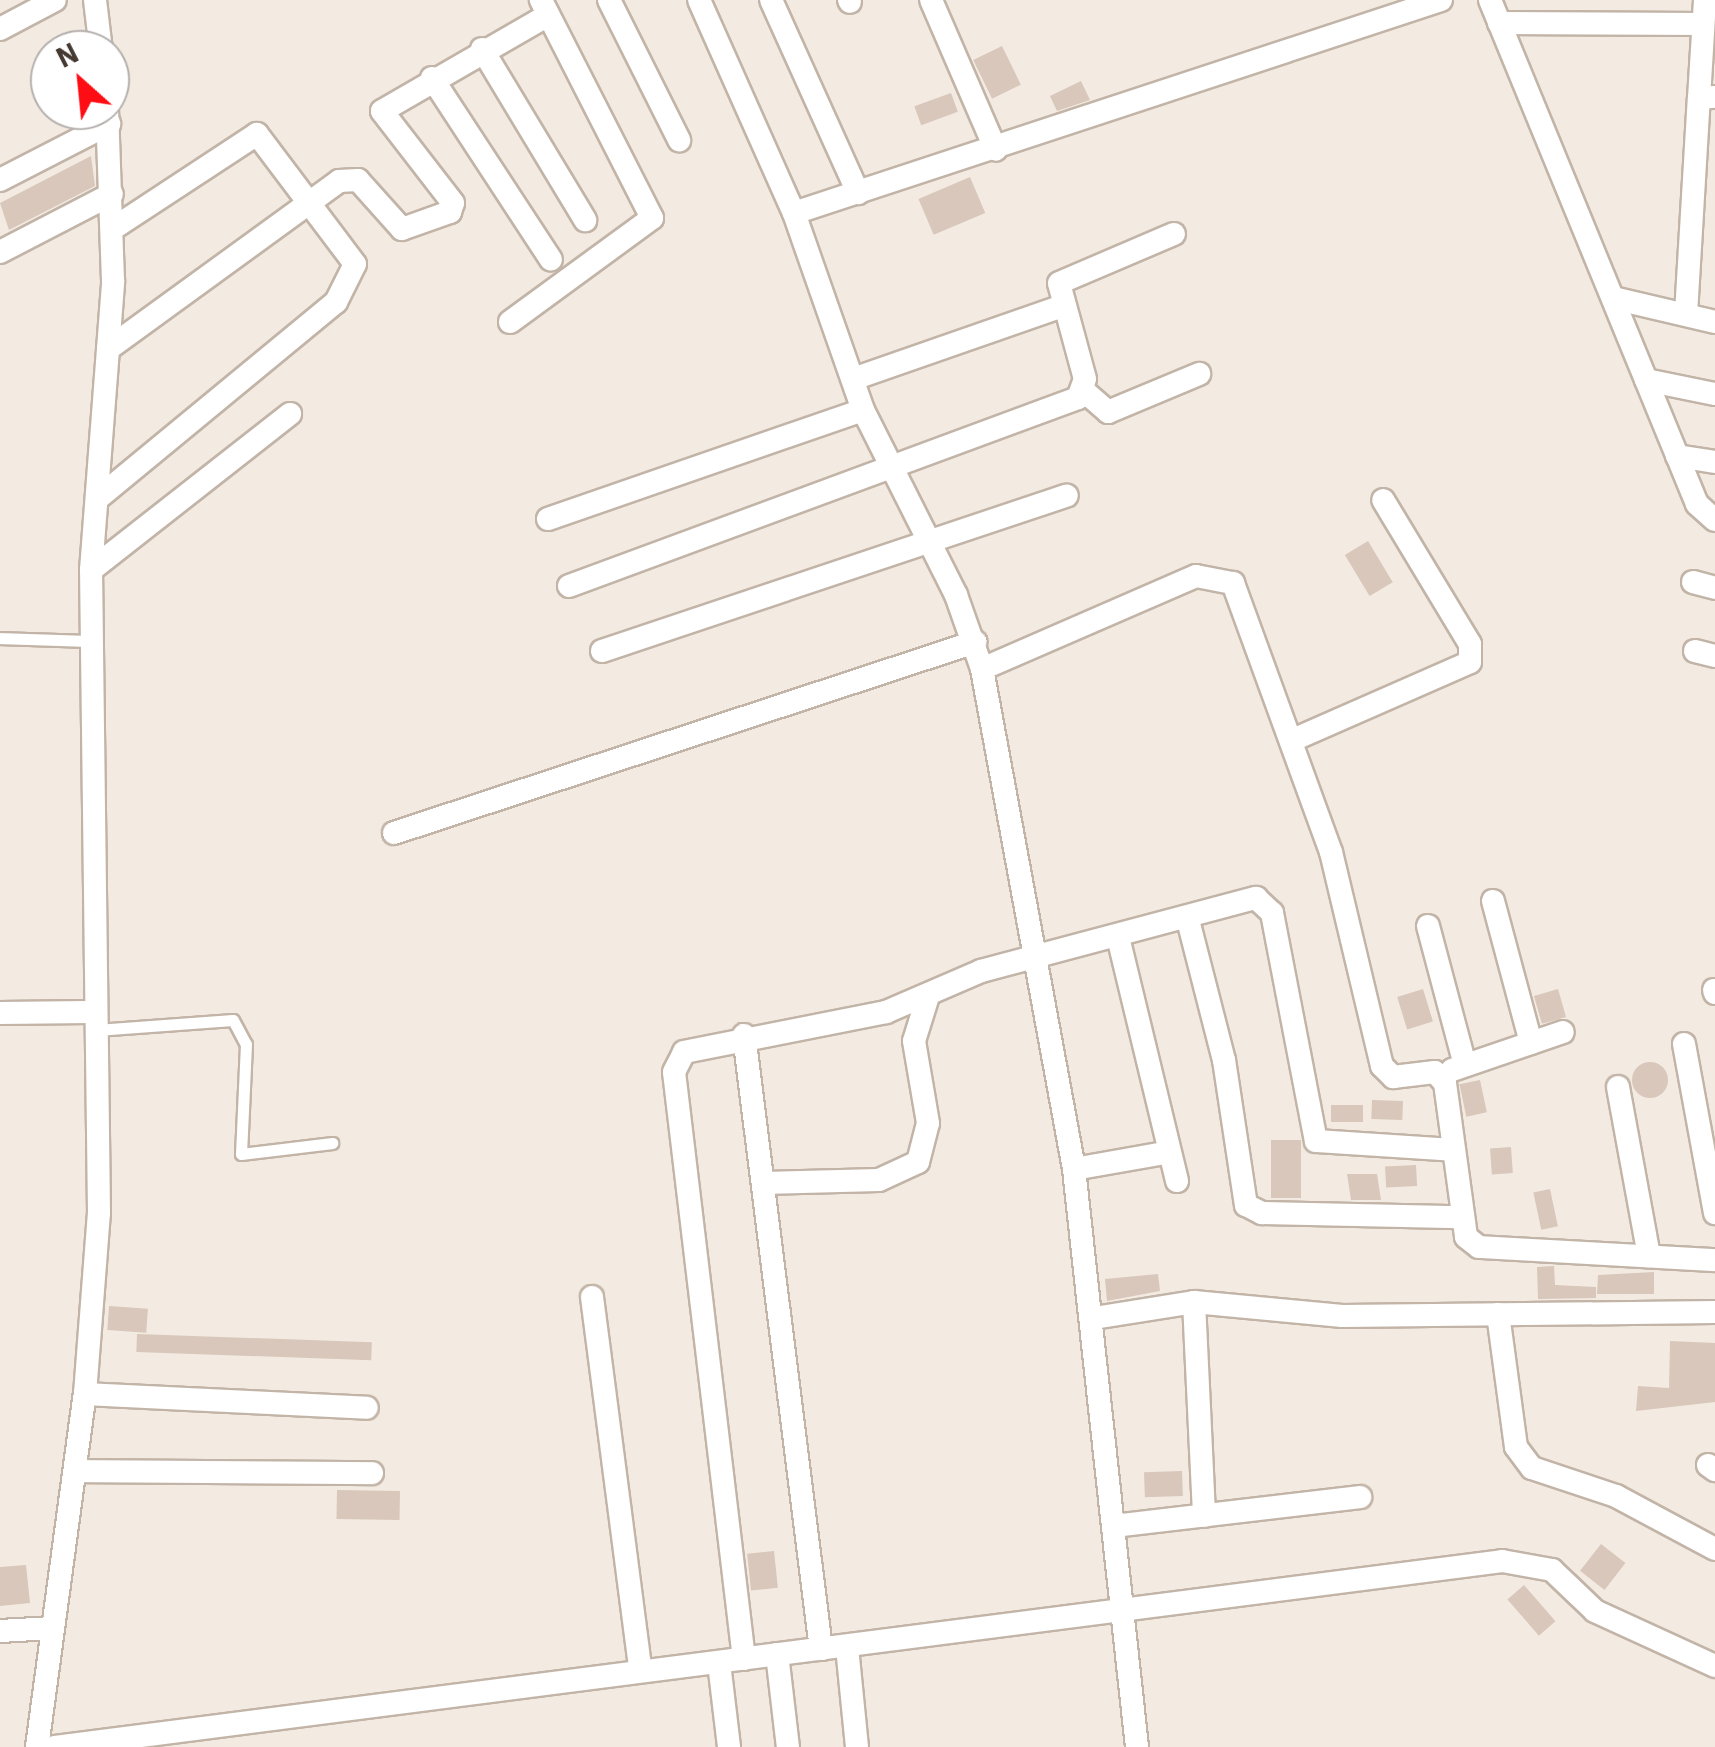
<!DOCTYPE html>
<style>
body{margin:0}
#map{position:relative;width:1715px;height:1747px;overflow:hidden;background:#f3ebe2;font-family:"IBM Plex Sans",sans-serif}
div>[style]{position:absolute}
[style*='--x']{left:calc(var(--x)*1px);top:calc(var(--y)*1px);width:calc(var(--w)*1px);rotate:calc(var(--a)*1deg)}
.building>*{inset:0;background:#d8c7ba;transform-origin:0 0}
.round{border-radius:50%}
.roads{filter:drop-shadow(2px 0 #c2b4a7) drop-shadow(-2px 0 #c2b4a7) drop-shadow(0 2px #c2b4a7) drop-shadow(0 -2px #c2b4a7)}
.service>*{height:11px;margin:-5.5px;padding:0 5.5px;transform-origin:5.5px;border-radius:5.5px;background:#fff}
.minor>*{height:22px;margin:-11px;padding:0 11px;transform-origin:11px;border-radius:11px;background:#fff}
span{translate:-50% -50%;white-space:nowrap;text-align:center;line-height:1.15;-webkit-text-stroke:10px #fff;paint-order:stroke}
.north{position:absolute;left:30px;top:30px;width:100px;height:100px;box-sizing:border-box;background:#fff;border:2px solid #b5b0ad;border-radius:50%;rotate:333deg;font-size:28px;font-weight:700;line-height:40px;text-align:center;color:#453a32}
.north::after{content:'';display:block;margin:auto;width:35px;height:45px;background:#ff0d14;clip-path:polygon(50% 0,100% 100%,50% 72%,0 100%)}
</style>
<div id="map">
<div class="building">
<i style="left:1002px;top:46px;width:43px;height:32px;rotate:64deg"></i>
<i style="clip-path:polygon(1081px 81px,1090px 100px,1057px 111px,1050px 96px)"></i>
<i style="left:951px;top:93px;width:20px;height:39px;rotate:70deg"></i>
<i style="clip-path:polygon(91px 156px,95px 186px,9px 230px,0 203px)"></i>
<i style="left:970px;top:177px;width:39px;height:56px;rotate:67deg"></i>
<i style="left:1368px;top:541px;width:48px;height:27px;rotate:59deg"></i>
<i style="left:1423px;top:989px;width:34px;height:27px;rotate:73deg"></i>
<i style="left:1558px;top:989px;width:29px;height:25px;rotate:74deg"></i>
<i class="round" style="left:1632px;top:1062px;width:36px;height:36px"></i>
<i style="left:1480px;top:1080px;width:33px;height:21px;rotate:78deg"></i>
<i style="left:1372px;top:1100px;width:31px;height:19px;rotate:2deg"></i>
<i style="left:1363px;top:1105px;width:17px;height:32px;rotate:90deg"></i>
<i style="left:1271px;top:1140px;width:30px;height:58px"></i>
<i style="left:1511px;top:1147px;width:26px;height:21px;rotate:86deg"></i>
<i style="left:1416px;top:1165px;width:21px;height:31px;rotate:87deg"></i>
<i style="clip-path:polygon(1347px 1174px,1377px 1174px,1381px 1200px,1351px 1200px)"></i>
<i style="left:1550px;top:1189px;width:38px;height:17px;rotate:78deg"></i>
<i style="clip-path:polygon(1554px 1266px,1555px 1285px,1596px 1287px,1596px 1298px,1538px 1299px,1537px 1267px)"></i>
<i style="clip-path:polygon(1654px 1272px,1654px 1294px,1597px 1294px,1598px 1275px)"></i>
<i style="clip-path:polygon(1158px 1274px,1160px 1291px,1107px 1301px,1105px 1279px)"></i>
<i style="left:109px;top:1306px;width:39px;height:24px;rotate:4deg"></i>
<i style="left:137px;top:1334px;width:235px;height:18px;rotate:2deg"></i>
<i style="clip-path:polygon(1670px 1341px,1715px 1343px,1715px 1402px,1636px 1411px,1638px 1386px,1669px 1388px)"></i>
<i style="left:1182px;top:1471px;width:25px;height:38px;rotate:88deg"></i>
<i style="left:337px;top:1490px;width:63px;height:29px;rotate:1deg"></i>
<i style="left:1601px;top:1544px;width:31px;height:34px;rotate:38deg"></i>
<i style="left:774px;top:1551px;width:37px;height:27px;rotate:84deg"></i>
<i style="clip-path:polygon(26px 1565px,30px 1603px,0 1606px,0 1567px)"></i>
<i style="left:1524px;top:1585px;width:48px;height:22px;rotate:49deg"></i>
</div>
<div class="roads">
<div class="service">
<i style="--x:0;--y:638;--w:91;--a:1.9"></i>
<i style="--x:96;--y:1030;--w:137;--a:-4.2"></i>
<i style="--x:233;--y:1020;--w:27;--a:62"></i>
<i style="--x:246;--y:1044;--w:110;--a:92.6"></i>
<i style="--x:241;--y:1154;--w:92;--a:-6.9"></i>
</div>
<div class="minor">
<i style="--x:95;--y:0;--w:50;--a:83.2"></i>
<i style="--x:609;--y:0;--w:157;--a:63.4"></i>
<i style="--x:699;--y:0;--w:233;--a:66"></i>
<i style="--x:794;--y:213;--w:209;--a:70.7"></i>
<i style="--x:863;--y:410;--w:207;--a:63.3"></i>
<i style="--x:956;--y:595;--w:78;--a:70.6"></i>
<i style="--x:982;--y:669;--w:508;--a:79.57"></i>
<i style="--x:1074;--y:1169;--w:581;--a:83.78"></i>
<i style="--x:771;--y:0;--w:212;--a:65.7"></i>
<i style="--x:849;--y:0;--w:2;--a:63"></i>
<i style="--x:931;--y:0;--w:163;--a:66.6"></i>
<i style="--x:1490;--y:0;--w:545;--a:67.67"></i>
<i style="--x:1697;--y:504;--w:24;--a:42"></i>
<i style="--x:1705;--y:0;--w:98;--a:93.5"></i>
<i style="--x:1699;--y:98;--w:16;--a:-4"></i>
<i style="--x:1499;--y:23;--w:204;--a:0.3"></i>
<i style="--x:0;--y:29;--w:62;--a:-27.8"></i>
<i style="--x:482;--y:49;--w:200;--a:58.9"></i>
<i style="--x:432;--y:78;--w:217;--a:56.8"></i>
<i style="--x:0;--y:180;--w:123;--a:-27.2"></i>
<i style="--x:794;--y:213;--w:681;--a:-18.22"></i>
<i style="--x:0;--y:252;--w:126;--a:-27.4"></i>
<i style="--x:1613;--y:298;--w:105;--a:13.2"></i>
<i style="--x:1686;--y:314;--w:216;--a:-86.6"></i>
<i style="--x:510;--y:322;--w:176;--a:-36.2"></i>
<i style="--x:652;--y:218;--w:245;--a:-117"></i>
<i style="--x:108;--y:349;--w:286;--a:-36"></i>
<i style="--x:339;--y:181;--w:19;--a:-3"></i>
<i style="--x:358;--y:180;--w:66;--a:48.1"></i>
<i style="--x:402;--y:229;--w:51;--a:-19.5"></i>
<i style="--x:450;--y:212;--w:9;--a:-72"></i>
<i style="--x:453;--y:203;--w:116;--a:-127.7"></i>
<i style="--x:382;--y:111;--w:192;--a:-30"></i>
<i style="--x:853;--y:379;--w:222;--a:-19.2"></i>
<i style="--x:1646;--y:380;--w:70;--a:11.5"></i>
<i style="--x:1084;--y:391;--w:32;--a:41"></i>
<i style="--x:1108;--y:412;--w:99;--a:-22.7"></i>
<i style="--x:1677;--y:456;--w:38;--a:9"></i>
<i style="--x:97;--y:499;--w:310;--a:-39.5"></i>
<i style="--x:336;--y:302;--w:42;--a:-63.4"></i>
<i style="--x:355;--y:264;--w:163;--a:-127"></i>
<i style="--x:257;--y:134;--w:171;--a:146.7"></i>
<i style="--x:548;--y:519;--w:333;--a:-19.1"></i>
<i style="--x:91;--y:570;--w:253;--a:-38.1"></i>
<i style="--x:1693;--y:582;--w:23;--a:15"></i>
<i style="--x:569;--y:586;--w:543;--a:-20.27"></i>
<i style="--x:1078;--y:398;--w:20;--a:-70"></i>
<i style="--x:1085;--y:379;--w:99;--a:-105.2"></i>
<i style="--x:1059;--y:283;--w:125;--a:-23.1"></i>
<i style="--x:602;--y:651;--w:490;--a:-18.5"></i>
<i style="--x:1695;--y:651;--w:21;--a:14"></i>
<i style="--x:982;--y:669;--w:233;--a:-23.5"></i>
<i style="--x:1196;--y:576;--w:38;--a:11"></i>
<i style="--x:1233;--y:583;--w:286;--a:70"></i>
<i style="--x:1331;--y:852;--w:220;--a:76.6"></i>
<i style="--x:1382;--y:1066;--w:16;--a:45"></i>
<i style="--x:1393;--y:1077;--w:42;--a:-6.8"></i>
<i style="--x:1435;--y:1072;--w:15;--a:48"></i>
<i style="--x:1445;--y:1083;--w:155;--a:82.2"></i>
<i style="--x:1466;--y:1237;--w:16;--a:38"></i>
<i style="--x:1479;--y:1247;--w:236;--a:3.2"></i>
<i style="--x:1295;--y:739;--w:191;--a:-23.7"></i>
<i style="--x:1470;--y:662;--w:18;--a:-90"></i>
<i style="--x:1470;--y:644;--w:168;--a:-121.1"></i>
<i style="--x:394;--y:833;--w:612;--a:-18.2"></i>
<i style="--x:1493;--y:901;--w:147;--a:75"></i>
<i style="--x:1188;--y:920;--w:145;--a:75.6"></i>
<i style="--x:1224;--y:1060;--w:147;--a:81.4"></i>
<i style="--x:1246;--y:1205;--w:18;--a:27"></i>
<i style="--x:1262;--y:1213;--w:199;--a:1.2"></i>
<i style="--x:1428;--y:926;--w:144;--a:75.1"></i>
<i style="--x:1119;--y:941;--w:247;--a:76.4"></i>
<i style="--x:1714;--y:990;--w:3;--a:72"></i>
<i style="--x:0;--y:1013;--w:90;--a:-0.6"></i>
<i style="--x:744;--y:1035;--w:619;--a:82.85"></i>
<i style="--x:1684;--y:1044;--w:172;--a:79.6"></i>
<i style="--x:1452;--y:1070;--w:117;--a:-18.9"></i>
<i style="--x:1618;--y:1087;--w:172;--a:79.6"></i>
<i style="--x:1074;--y:1169;--w:97;--a:-10"></i>
<i style="--x:763;--y:1183;--w:116;--a:-1.5"></i>
<i style="--x:879;--y:1180;--w:43;--a:-24.8"></i>
<i style="--x:918;--y:1162;--w:40;--a:-75.6"></i>
<i style="--x:928;--y:1123;--w:83;--a:-99.7"></i>
<i style="--x:914;--y:1041;--w:47;--a:-72.7"></i>
<i style="--x:592;--y:1297;--w:375;--a:82.6"></i>
<i style="--x:1194;--y:1302;--w:214;--a:87.3"></i>
<i style="--x:1498;--y:1314;--w:134;--a:82.3"></i>
<i style="--x:1516;--y:1447;--w:26;--a:53"></i>
<i style="--x:1532;--y:1468;--w:89;--a:18.4"></i>
<i style="--x:1616;--y:1496;--w:112;--a:28.2"></i>
<i style="--x:1094;--y:1318;--w:101;--a:-9.1"></i>
<i style="--x:1194;--y:1302;--w:149;--a:5.4"></i>
<i style="--x:1342;--y:1316;--w:373;--a:-0.6"></i>
<i style="--x:85;--y:1394;--w:282;--a:2.8"></i>
<i style="--x:1708;--y:1465;--w:9;--a:36"></i>
<i style="--x:75;--y:1471;--w:297;--a:0.4"></i>
<i style="--x:1114;--y:1526;--w:248;--a:-6.7"></i>
<i style="--x:0;--y:1631;--w:52;--a:-3.3"></i>
<i style="--x:847;--y:1647;--w:100;--a:84.3"></i>
<i style="--x:777;--y:1654;--w:94;--a:83.3"></i>
<i style="--x:744;--y:1659;--w:591;--a:-96.8"></i>
<i style="--x:674;--y:1072;--w:22;--a:-63"></i>
<i style="--x:684;--y:1052;--w:206;--a:-11.2"></i>
<i style="--x:886;--y:1012;--w:103;--a:-23.3"></i>
<i style="--x:981;--y:971;--w:285;--a:-14.9"></i>
<i style="--x:1256;--y:898;--w:22;--a:43"></i>
<i style="--x:1272;--y:913;--w:232;--a:79.1"></i>
<i style="--x:1316;--y:1141;--w:138;--a:3.7"></i>
<i style="--x:719;--y:1663;--w:85;--a:83.2"></i>
<i style="--x:37;--y:1747;--w:356;--a:-82.3"></i>
<i style="--x:85;--y:1394;--w:182;--a:-85.6"></i>
<i style="--x:99;--y:1213;--w:643;--a:-90.71"></i>
<i style="--x:91;--y:570;--w:290;--a:-85.6"></i>
<i style="--x:113;--y:281;--w:171;--a:-92"></i>
<i style="--x:55;--y:1747;--w:1459;--a:-7.32"></i>
<i style="--x:1502;--y:1561;--w:51;--a:10.2"></i>
<i style="--x:1552;--y:1570;--w:59;--a:43.6"></i>
<i style="--x:1595;--y:1611;--w:132;--a:24.6"></i>
</div>
</div>
<div class="north">N</div>
</div>
